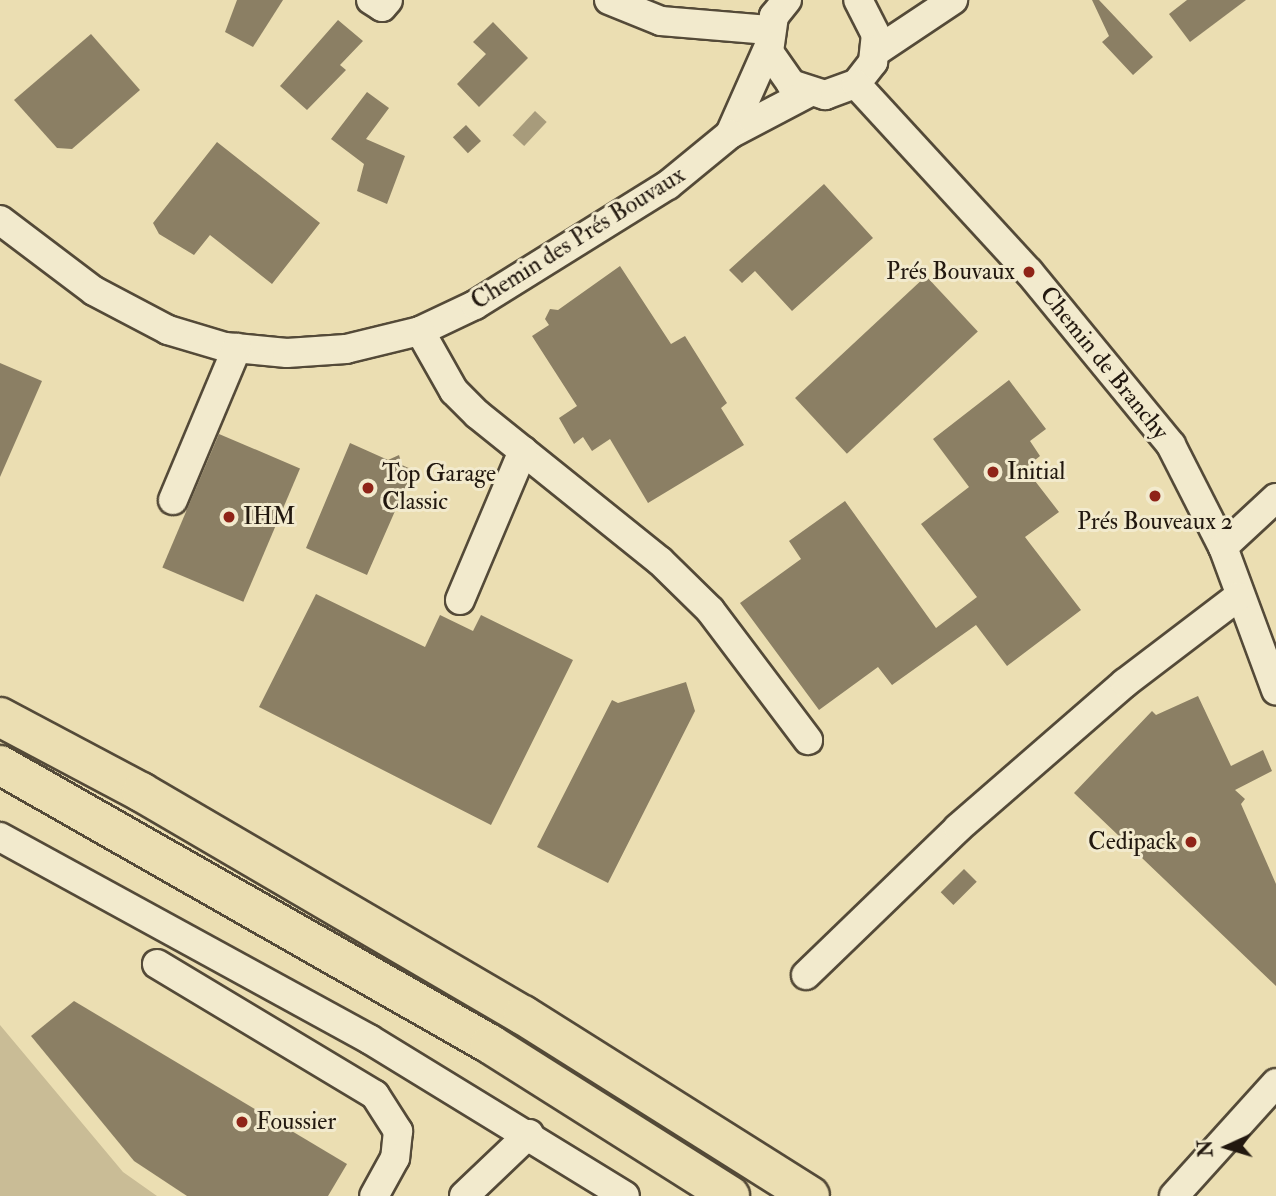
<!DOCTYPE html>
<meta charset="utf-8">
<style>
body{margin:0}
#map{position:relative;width:1276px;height:1196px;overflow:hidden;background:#ebdeb2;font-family:"IM FELL Double Pica",serif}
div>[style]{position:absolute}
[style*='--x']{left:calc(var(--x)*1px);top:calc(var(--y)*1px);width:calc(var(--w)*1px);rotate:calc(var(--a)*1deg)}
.green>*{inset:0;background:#c9bc96}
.water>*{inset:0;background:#a79b7b;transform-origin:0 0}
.building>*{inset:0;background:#8b7f64;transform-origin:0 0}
.roads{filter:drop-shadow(2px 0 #544a38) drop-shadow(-2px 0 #544a38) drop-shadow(0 2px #544a38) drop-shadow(0 -2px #544a38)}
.minor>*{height:28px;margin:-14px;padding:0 14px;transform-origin:14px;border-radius:14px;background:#f2eacd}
.highway>*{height:38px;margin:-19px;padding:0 19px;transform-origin:19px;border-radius:19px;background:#ebdeb2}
.dots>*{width:19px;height:19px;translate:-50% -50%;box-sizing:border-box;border:4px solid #f2eacd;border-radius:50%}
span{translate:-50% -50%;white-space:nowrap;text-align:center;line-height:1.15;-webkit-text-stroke:6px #f2eacd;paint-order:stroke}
.street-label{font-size:24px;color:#22180f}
.poi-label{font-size:24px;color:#22180f}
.right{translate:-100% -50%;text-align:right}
.left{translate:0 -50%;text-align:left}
.north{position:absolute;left:1192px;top:1112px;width:70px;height:70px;-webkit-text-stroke:5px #f2eacd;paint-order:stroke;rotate:266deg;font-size:19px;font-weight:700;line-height:28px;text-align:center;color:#22180f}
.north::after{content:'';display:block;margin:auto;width:24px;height:32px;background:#22180f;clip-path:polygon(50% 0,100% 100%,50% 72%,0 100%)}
</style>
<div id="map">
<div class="green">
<i style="clip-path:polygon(0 1025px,123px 1172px,157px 1196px,0 1196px)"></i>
</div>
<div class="water">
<i style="left:535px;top:111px;width:16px;height:33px;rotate:43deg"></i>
</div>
<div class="building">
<i style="clip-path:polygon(237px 0,283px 0,253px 47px,225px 32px)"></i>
<i style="clip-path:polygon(1092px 0,1099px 0,1153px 57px,1133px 75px,1102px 42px,1109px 36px)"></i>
<i style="clip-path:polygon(1187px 0,1246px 0,1190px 42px,1169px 14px)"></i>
<i style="clip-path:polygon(338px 20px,363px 41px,340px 65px,346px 70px,307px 110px,280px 86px)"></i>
<i style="clip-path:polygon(493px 22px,528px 58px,479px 107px,457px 84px,486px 54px,473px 42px)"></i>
<i style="clip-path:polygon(91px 34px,140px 90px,72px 149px,57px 148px,14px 100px)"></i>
<i style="clip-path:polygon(367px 92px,389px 108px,366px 139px,405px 156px,387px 204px,357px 191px,364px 164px,331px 139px)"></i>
<i style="left:466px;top:125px;width:22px;height:18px;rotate:47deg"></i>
<i style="clip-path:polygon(217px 142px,320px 223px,272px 284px,210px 235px,194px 255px,159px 234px,153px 223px)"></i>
<i style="clip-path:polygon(824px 184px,873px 238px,792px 311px,755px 271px,742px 283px,729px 270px)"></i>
<i style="clip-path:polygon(620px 266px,671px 344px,685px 336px,727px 403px,721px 408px,744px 445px,648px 503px,610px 439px,592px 451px,583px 437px,574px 444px,559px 418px,577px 406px,532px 336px,549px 325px,545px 319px,550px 309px,558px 310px)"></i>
<i style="left:926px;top:276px;width:76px;height:179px;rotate:47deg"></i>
<i style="clip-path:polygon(0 363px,42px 381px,0 477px)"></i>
<i style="clip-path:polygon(1009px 380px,1046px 429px,1030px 441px,1040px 456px,1025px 468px,1059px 512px,1025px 537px,1081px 610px,1007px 666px,976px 625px,892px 685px,878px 667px,819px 710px,740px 603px,801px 559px,789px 541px,845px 501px,936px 628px,977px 597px,921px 524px,969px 487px,933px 439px)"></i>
<i style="left:219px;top:434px;width:88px;height:145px;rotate:23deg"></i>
<i style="clip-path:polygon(350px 443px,388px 460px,399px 455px,402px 465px,413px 470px,367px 575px,306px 548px)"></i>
<i style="clip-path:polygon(316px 594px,425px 647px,440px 615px,473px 631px,481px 615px,573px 660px,491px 825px,259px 707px)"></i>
<i style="clip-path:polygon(686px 682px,695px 711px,608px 883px,537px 847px,612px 700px,618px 703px)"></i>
<i style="clip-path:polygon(1198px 696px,1231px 766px,1263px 750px,1272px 771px,1235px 790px,1245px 799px,1241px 804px,1276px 884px,1276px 986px,1074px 793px,1152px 711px,1156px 715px)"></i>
<i style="left:964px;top:869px;width:18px;height:33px;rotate:45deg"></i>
<i style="clip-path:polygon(74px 1001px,347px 1164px,328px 1196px,187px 1196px,134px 1161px,31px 1036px)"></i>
</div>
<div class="roads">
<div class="minor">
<i style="--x:371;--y:0;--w:13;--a:32"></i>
<i style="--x:382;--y:7;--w:9;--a:-49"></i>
<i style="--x:609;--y:0;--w:56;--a:22"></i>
<i style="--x:661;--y:21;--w:108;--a:4.8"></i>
<i style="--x:787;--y:0;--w:21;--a:129"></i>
<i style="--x:774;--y:16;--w:36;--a:98"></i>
<i style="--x:769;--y:52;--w:39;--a:55"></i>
<i style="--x:791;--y:84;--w:36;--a:18"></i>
<i style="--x:825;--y:95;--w:33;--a:-20"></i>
<i style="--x:856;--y:84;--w:28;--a:-52"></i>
<i style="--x:873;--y:62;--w:27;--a:-84"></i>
<i style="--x:876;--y:35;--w:39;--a:-117"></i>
<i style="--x:769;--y:46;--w:96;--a:113.9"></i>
<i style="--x:730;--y:134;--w:88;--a:-27.7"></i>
<i style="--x:875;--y:52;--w:94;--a:-33.7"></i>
<i style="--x:856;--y:84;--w:255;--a:47.4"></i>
<i style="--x:1029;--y:272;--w:224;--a:50.6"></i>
<i style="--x:1171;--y:445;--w:114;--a:63"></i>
<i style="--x:1223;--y:547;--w:153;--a:69.7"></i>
<i style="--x:0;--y:220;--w:118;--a:37.1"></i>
<i style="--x:94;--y:291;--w:84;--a:27.8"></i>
<i style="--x:168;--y:330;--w:59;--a:16.6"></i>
<i style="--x:225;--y:347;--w:62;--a:5.5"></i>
<i style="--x:287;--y:353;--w:59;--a:-3.9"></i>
<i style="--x:346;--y:349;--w:76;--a:-13.7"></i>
<i style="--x:420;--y:331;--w:61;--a:-25.3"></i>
<i style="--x:475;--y:305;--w:227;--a:-31.9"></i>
<i style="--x:668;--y:185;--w:80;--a:-39.4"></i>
<i style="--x:420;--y:331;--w:69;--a:60.5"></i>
<i style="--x:454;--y:391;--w:33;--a:45"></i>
<i style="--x:477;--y:414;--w:235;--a:38.8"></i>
<i style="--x:660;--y:561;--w:70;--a:44.4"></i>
<i style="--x:710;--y:610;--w:163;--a:53"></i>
<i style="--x:173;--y:500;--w:165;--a:-67.2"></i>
<i style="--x:1223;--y:547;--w:72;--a:-42.8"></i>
<i style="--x:460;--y:600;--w:162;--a:-67.1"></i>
<i style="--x:0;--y:837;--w:421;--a:28.7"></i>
<i style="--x:369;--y:1039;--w:300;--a:31.5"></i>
<i style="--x:157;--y:964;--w:254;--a:31"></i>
<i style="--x:375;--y:1095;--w:43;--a:57.4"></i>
<i style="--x:398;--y:1131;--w:27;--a:96"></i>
<i style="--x:395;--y:1158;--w:43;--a:118.9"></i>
<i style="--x:806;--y:975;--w:211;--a:-44"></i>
<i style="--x:958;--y:828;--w:221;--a:-41"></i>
<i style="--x:1125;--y:683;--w:142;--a:-37.3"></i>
<i style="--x:464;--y:1196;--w:90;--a:-43.6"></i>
<i style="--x:1174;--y:1196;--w:152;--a:-47.9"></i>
</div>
<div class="highway">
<i style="--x:0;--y:717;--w:160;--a:28"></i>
<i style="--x:141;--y:792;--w:442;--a:30.3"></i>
<i style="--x:523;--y:1015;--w:339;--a:32.2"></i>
<i style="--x:0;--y:765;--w:564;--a:29.66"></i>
<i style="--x:490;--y:1044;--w:284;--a:32.3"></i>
</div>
</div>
<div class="dots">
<i style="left:1029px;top:272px;background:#8f2418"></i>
<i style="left:993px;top:472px;background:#8f2418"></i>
<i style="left:368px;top:488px;background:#8f2418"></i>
<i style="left:1155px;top:496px;background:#8f2418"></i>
<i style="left:229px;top:517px;background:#8f2418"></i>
<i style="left:1191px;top:842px;background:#8f2418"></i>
<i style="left:242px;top:1122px;background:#8f2418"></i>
</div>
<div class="street-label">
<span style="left:578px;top:238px;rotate:-32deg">Chemin des Prés Bouvaux</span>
<span style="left:1104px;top:363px;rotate:51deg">Chemin de Branchy</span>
</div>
<div class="poi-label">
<span class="right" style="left:1015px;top:272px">Prés Bouvaux</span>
<span class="left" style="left:1007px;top:472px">Initial</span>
<span class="left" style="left:382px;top:488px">Top Garage<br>Classic</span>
<span class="left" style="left:243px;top:517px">IHM</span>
<span style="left:1155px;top:522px">Prés Bouveaux 2</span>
<span class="right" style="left:1177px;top:842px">Cedipack</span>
<span class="left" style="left:256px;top:1122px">Foussier</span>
</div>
<div class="north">N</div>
</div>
